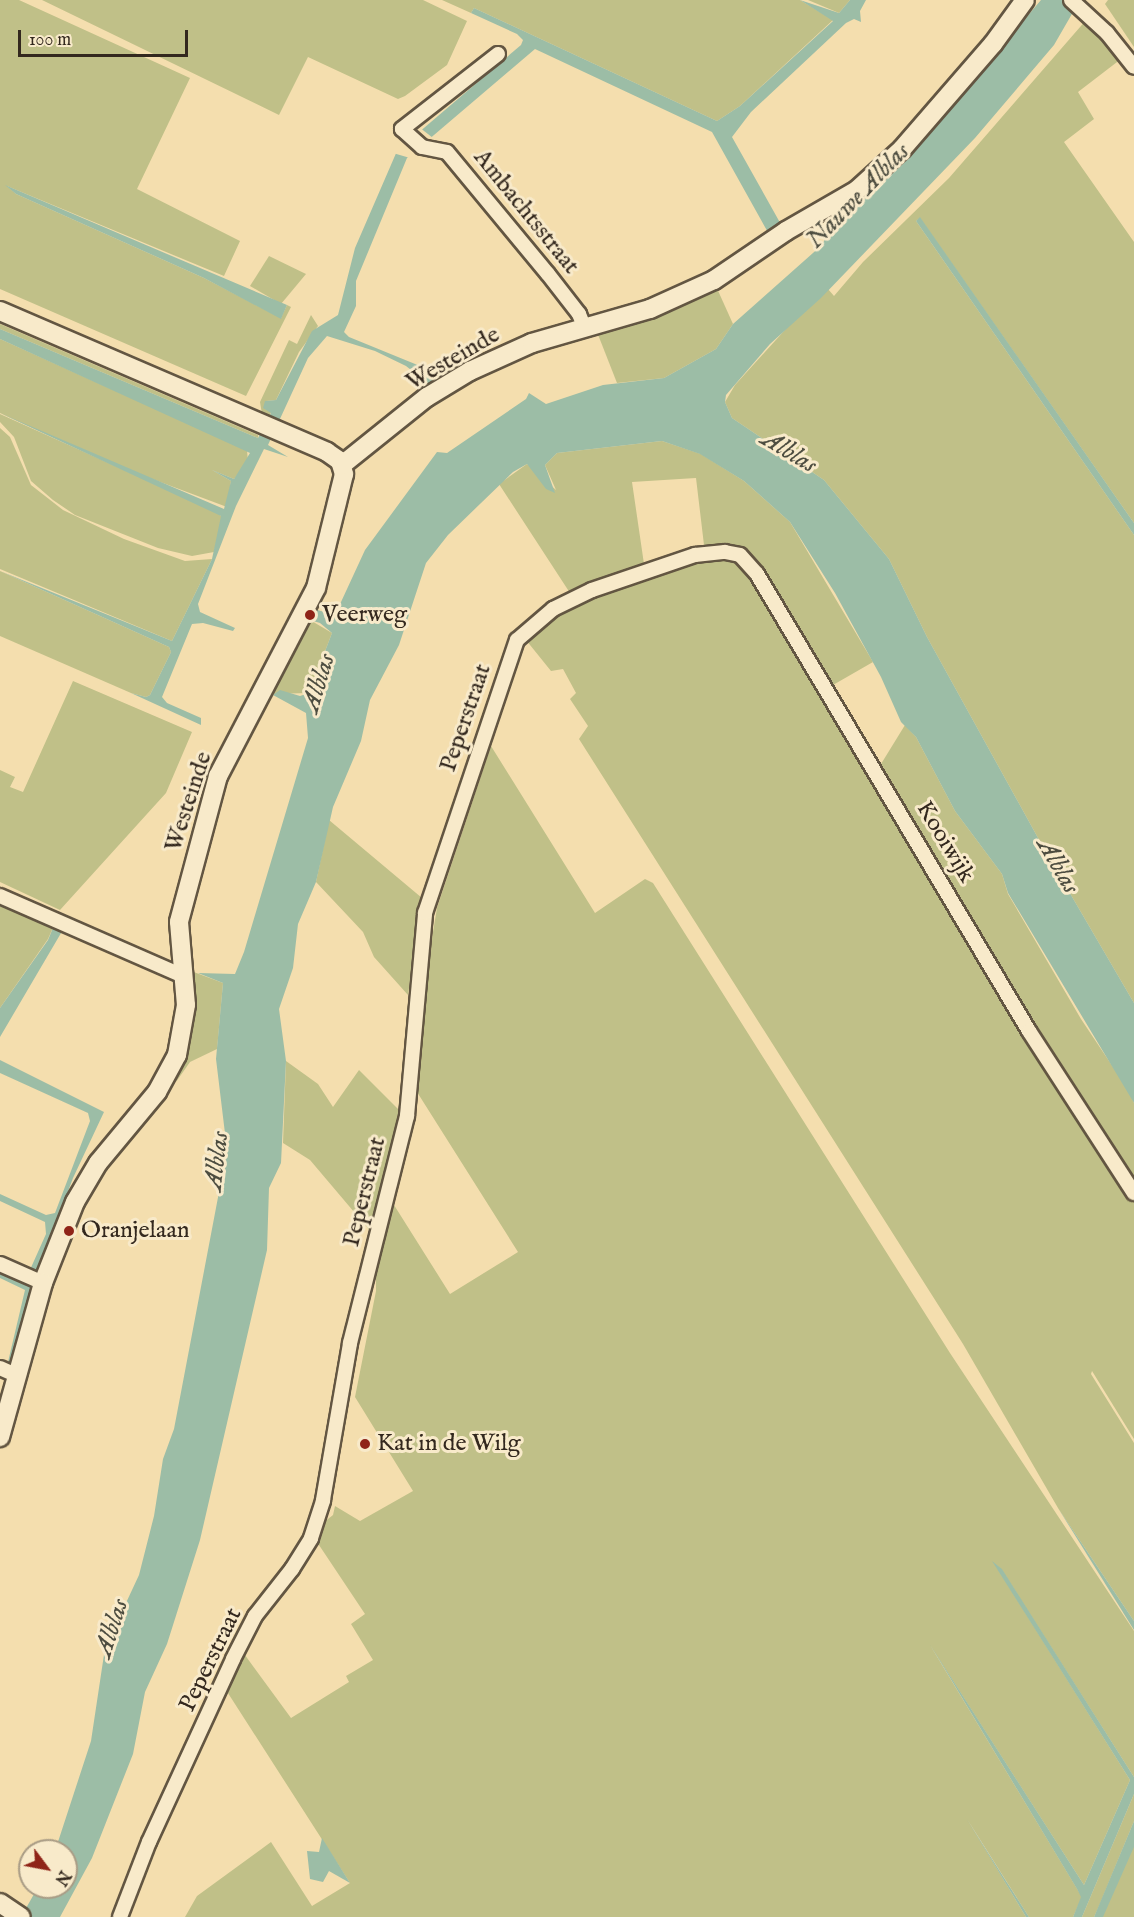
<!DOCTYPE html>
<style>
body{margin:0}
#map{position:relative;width:1134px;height:1917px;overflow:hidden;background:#f4deae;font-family:"IM FELL English",serif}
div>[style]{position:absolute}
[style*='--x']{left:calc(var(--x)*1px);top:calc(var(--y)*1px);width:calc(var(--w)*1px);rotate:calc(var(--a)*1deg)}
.green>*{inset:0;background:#c0c088}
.water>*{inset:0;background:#9cbda6}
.pier>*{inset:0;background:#f4deae}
.roads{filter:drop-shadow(2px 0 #635642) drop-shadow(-2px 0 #635642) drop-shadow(0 2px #635642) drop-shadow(0 -2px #635642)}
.street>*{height:14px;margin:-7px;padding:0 7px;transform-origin:7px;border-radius:7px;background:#f8eaca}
.secondary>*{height:18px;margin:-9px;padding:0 9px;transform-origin:9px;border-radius:9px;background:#f8eaca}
.dots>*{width:16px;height:16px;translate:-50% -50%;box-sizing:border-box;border:3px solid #f8eaca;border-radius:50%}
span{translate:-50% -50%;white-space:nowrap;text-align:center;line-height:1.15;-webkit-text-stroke:6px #f8eaca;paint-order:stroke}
.street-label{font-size:24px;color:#33281e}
.poi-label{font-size:24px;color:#33281e}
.left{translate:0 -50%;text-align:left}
.water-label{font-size:26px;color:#4d4d40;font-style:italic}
.north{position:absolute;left:18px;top:1839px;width:60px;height:60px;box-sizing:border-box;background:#f8eaca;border:2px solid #a99c85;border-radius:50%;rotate:122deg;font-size:16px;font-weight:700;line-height:24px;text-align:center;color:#33281e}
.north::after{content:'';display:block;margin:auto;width:21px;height:27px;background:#8f2418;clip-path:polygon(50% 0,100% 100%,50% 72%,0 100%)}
.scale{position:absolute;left:18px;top:30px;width:170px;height:27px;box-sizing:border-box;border:3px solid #33281e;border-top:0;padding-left:8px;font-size:18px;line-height:21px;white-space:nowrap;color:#33281e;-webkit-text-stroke:4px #f8eaca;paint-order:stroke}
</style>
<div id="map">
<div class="green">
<i style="clip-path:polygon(0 0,19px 0,190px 78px,137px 189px,240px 241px,224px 276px,7px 186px,16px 194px,204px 278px,281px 318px,287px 305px,291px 307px,246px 396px,0 289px)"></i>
<i style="clip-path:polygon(42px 0,423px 0,467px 21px,447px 65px,405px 96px,398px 99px,308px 57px,279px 115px)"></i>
<i style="clip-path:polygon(442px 0,800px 0,833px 20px,740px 106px,717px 121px,474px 8px,471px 13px)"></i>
<i style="clip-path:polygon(808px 0,850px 0,839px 13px)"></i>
<i style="clip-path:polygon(1108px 0,1134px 0,1134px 47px,1105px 4px)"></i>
<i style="clip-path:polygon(1087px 19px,1121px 59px,1078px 92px,1094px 119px,1064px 142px,1134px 242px,1134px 523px,920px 218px,916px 221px,1134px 535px,1134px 1003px,1043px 847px,927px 637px,889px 559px,824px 480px,732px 418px,725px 402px,735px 385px,794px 320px,828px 289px,834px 296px,863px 262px,949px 178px)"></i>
<i style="clip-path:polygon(269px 256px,306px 274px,281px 304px,250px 286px)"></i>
<i style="clip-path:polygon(715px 284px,733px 324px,716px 349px,664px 378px,617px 383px,597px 332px)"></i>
<i style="clip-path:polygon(311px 315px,318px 326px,299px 352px,276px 400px,266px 401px,272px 410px,269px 417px,262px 414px,260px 402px,289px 340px,297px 344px)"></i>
<i style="clip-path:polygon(0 324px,258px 435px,258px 438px,0 329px)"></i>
<i style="clip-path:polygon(0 339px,247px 450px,248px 462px,234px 479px,212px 470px,231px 481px,227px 507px,107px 462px,0 413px)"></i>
<i style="clip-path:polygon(0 414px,217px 512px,222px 517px,214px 552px,192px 556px,158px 548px,75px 515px,53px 500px,31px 481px,14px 437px,0 422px)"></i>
<i style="clip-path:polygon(0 428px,10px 437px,31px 485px,63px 510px,124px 539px,185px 561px,212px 559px,172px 641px,0 569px)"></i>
<i style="clip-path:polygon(662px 441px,701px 454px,744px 481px,790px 522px,873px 662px,833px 685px,755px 558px,729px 543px,704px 545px,696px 478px,632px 482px,644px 564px,570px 593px,499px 484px,527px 464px,556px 490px,545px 465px,557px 453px)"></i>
<i style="clip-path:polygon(726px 558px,746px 570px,754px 582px,1134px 1198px,1134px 1439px,1092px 1371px,1091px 1374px,1134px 1443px,1134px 1621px,1058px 1508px,963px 1344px,579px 739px,588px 726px,570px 699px,576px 693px,563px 669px,551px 671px,526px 640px,561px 610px,589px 596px,695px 560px)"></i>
<i style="clip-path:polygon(0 571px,169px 647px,171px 652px,150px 695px,146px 697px,131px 693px,0 636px)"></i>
<i style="clip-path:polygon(310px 620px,332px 633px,309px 693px,270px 694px)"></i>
<i style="clip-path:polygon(73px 681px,192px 732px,166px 793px,60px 910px,0 882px,0 770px,15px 777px,10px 787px,23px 792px)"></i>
<i style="clip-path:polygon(905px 725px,916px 737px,955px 811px,1002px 874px,1008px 894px,1081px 1019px,1129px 1091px,1134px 1103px,1134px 1179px,1053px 1055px,881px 764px)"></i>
<i style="clip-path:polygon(491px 746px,595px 913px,645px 879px,653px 883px,950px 1353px,1134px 1631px,1134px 1777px,1002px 1570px,994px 1563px,1130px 1780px,1084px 1885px,930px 1645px,1082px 1897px,1073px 1917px,1029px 1917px,967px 1819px,1026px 1917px,185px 1917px,197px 1896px,271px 1842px,312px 1906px,350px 1883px,226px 1690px,242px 1651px,291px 1718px,349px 1682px,346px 1676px,373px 1660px,351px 1624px,365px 1614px,317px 1542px,323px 1523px,333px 1515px,335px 1506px,360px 1521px,413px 1491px,355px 1397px,376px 1291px,376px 1268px,394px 1205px,450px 1294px,518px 1252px,417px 1092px,426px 974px,437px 908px)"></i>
<i style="clip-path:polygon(329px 820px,422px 898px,408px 995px,374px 957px,363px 932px,316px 882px)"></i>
<i style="clip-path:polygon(0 903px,55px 923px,48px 939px,0 1008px)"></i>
<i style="clip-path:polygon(191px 971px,223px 983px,217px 1049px,190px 1062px,176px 1082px,193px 1020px)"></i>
<i style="clip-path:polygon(286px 1061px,318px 1084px,333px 1107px,359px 1070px,399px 1110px,371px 1232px,310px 1160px,283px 1143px)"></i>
<i style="clip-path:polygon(1134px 1794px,1134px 1821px,1099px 1906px,1094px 1917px,1082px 1917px)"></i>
<i style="clip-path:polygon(1134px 1837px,1134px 1917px,1100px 1917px)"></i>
</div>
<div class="water">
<i style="clip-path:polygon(800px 0,839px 13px,850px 0,866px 0,860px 11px,861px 22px,854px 19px,846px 23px,751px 112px,732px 137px,783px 228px,770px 236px,712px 132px,535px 49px,407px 158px,356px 281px,356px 306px,344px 332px,349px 337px,442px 375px,429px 384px,406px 366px,375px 351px,327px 336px,308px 358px,268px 445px,288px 457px,264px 449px,236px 506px,198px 604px,200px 612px,235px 628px,233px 631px,203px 623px,192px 624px,162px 697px,167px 703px,201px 718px,201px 725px,131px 693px,146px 697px,150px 695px,171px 652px,169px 647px,0 571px,172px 641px,212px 559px,221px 516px,0 413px,224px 509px,231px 481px,212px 470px,234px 479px,250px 453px,0 339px,0 329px,258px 438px,271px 413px,263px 408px,265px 401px,276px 400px,312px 331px,338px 315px,355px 248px,397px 151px,521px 45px,523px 40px,517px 34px,471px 13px,474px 8px,717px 121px,740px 106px,833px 21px)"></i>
<i style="clip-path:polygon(1041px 0,1080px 0,1054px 45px,975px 138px,821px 298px,770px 344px,726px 395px,725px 402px,732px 418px,824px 480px,889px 559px,927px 637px,1043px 847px,1134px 1003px,1134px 1103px,1008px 893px,1002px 874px,955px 811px,916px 737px,901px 722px,881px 677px,835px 593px,790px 522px,744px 481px,700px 454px,662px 441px,557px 453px,545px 465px,555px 493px,546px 489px,527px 464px,513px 472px,448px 535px,426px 563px,399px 645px,370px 700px,361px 741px,333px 807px,316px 882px,298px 924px,293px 968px,279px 1009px,286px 1061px,281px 1163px,269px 1188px,267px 1250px,200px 1540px,167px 1644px,145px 1692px,133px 1754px,92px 1858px,60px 1917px,21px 1917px,38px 1887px,66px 1887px,66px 1851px,55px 1851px,91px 1741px,105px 1648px,139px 1575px,154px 1516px,163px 1459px,174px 1429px,227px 1150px,216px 1059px,223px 983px,198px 973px,235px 974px,244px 952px,308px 738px,306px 713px,273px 695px,280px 690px,300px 696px,309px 693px,332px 633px,320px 623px,310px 620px,314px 609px,335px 615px,365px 550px,437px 452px,447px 453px,526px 399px,529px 393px,546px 404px,603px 385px,664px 378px,716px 349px,733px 324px,822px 245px,833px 223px,855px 201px,899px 167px)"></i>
<i style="clip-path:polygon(5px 185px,287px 305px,281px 319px,204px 278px,16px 194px)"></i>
<i style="clip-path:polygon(920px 217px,1134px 523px,1134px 535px,916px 221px)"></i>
<i style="clip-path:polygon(55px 923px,64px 928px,0 1037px,0 1008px,48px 940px)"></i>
<i style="clip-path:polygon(0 1060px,104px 1112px,73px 1178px,31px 1291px,12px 1362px,8px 1362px,25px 1290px,0 1278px,0 1270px,25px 1281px,46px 1234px,45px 1222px,0 1201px,0 1194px,46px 1215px,55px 1213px,90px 1121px,88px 1113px,0 1073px)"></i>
<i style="clip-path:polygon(1058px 1508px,1134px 1621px,1134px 1630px)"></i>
<i style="clip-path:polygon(992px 1561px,1002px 1569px,1134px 1777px,1134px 1794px,1082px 1917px,1073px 1917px,1081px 1897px,1077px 1889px,929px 1643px,1084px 1885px,1130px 1780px)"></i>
<i style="clip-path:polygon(966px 1818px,1029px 1917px,1026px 1917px)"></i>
<i style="clip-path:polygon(1134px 1821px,1134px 1847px,1103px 1917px,1094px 1917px)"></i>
<i style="clip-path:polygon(322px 1838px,350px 1883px,329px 1871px,323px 1882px,310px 1879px,307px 1851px,319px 1852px)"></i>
</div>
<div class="pier">
<i style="clip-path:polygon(419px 127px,433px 138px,410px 158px,393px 153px)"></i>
</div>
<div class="roads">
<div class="street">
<i style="--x:1071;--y:0;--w:49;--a:42.5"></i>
<i style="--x:1107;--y:33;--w:43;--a:51.5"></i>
<i style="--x:498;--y:54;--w:122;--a:142"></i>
<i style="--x:402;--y:129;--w:27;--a:42"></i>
<i style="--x:422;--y:147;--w:25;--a:11"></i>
<i style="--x:447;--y:152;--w:158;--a:50.4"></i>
<i style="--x:548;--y:274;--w:51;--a:52.2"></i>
<i style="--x:579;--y:314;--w:16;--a:68"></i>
<i style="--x:0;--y:896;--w:200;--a:23.6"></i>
<i style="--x:0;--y:1264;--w:47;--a:23.8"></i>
<i style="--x:0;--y:1368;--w:20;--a:24"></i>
<i style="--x:120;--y:1917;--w:80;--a:-68.9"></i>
<i style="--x:149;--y:1842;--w:201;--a:-65.3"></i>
<i style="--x:233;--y:1659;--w:48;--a:-62.9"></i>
<i style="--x:255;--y:1616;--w:60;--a:-51.8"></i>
<i style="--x:292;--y:1569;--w:36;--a:-58"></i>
<i style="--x:311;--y:1538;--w:40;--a:-72"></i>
<i style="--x:323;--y:1500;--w:159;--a:-80.2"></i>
<i style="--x:350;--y:1343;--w:234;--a:-75.9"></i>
<i style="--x:407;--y:1116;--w:204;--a:-84.9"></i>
<i style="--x:425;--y:913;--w:288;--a:-71.4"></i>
<i style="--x:517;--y:640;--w:48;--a:-40.7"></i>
<i style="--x:553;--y:609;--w:43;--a:-26"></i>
<i style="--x:592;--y:590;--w:109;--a:-18.8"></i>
<i style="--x:695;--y:555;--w:30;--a:-6"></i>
<i style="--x:725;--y:552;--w:15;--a:11"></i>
<i style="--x:740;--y:555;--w:25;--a:48"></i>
<i style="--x:757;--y:574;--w:532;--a:59.24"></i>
<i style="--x:1029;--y:1031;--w:193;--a:57.1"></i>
</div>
<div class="secondary">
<i style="--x:0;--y:311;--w:356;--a:23.3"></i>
<i style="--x:327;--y:452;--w:16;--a:35"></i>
<i style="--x:340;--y:461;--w:14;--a:73"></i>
<i style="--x:344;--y:474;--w:117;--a:103.8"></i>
<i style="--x:316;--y:588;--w:212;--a:117.5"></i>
<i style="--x:218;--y:776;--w:151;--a:105"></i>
<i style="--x:179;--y:922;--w:83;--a:85.2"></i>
<i style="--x:186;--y:1005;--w:51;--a:100.2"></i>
<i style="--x:177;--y:1055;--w:42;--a:118.4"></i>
<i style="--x:157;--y:1092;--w:92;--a:129.7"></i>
<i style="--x:98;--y:1163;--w:45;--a:120.5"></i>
<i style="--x:75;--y:1202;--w:87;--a:111.6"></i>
<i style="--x:43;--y:1283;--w:160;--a:105.6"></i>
<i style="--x:342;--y:465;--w:109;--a:-38.7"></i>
<i style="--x:427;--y:397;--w:50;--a:-31.2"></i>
<i style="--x:470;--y:371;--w:68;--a:-24.3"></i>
<i style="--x:532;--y:343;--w:123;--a:-16.1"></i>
<i style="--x:650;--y:309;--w:70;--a:-24.4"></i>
<i style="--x:714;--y:280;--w:87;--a:-34.2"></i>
<i style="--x:786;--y:231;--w:82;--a:-30"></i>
<i style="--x:857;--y:190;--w:61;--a:-42.3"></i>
<i style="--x:902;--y:149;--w:139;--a:-49.1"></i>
<i style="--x:993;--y:44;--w:54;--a:-54"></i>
<i style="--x:0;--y:1903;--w:25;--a:34"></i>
</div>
</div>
<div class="dots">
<i style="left:310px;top:615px;background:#8f2418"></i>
<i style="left:69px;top:1231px;background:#8f2418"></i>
<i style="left:365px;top:1444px;background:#8f2418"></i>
</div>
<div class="street-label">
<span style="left:526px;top:212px;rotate:51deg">Ambachtsstraat</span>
<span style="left:453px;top:359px;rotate:-30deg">Westeinde</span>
<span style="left:466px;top:718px;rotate:-71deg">Peperstraat</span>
<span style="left:189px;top:802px;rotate:-72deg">Westeinde</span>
<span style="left:945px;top:842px;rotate:59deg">Kooiwijk</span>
<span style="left:365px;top:1192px;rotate:-76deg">Peperstraat</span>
<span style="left:211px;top:1660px;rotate:-64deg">Peperstraat</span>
</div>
<div class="poi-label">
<span class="left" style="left:322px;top:615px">Veerweg</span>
<span class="left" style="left:81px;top:1231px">Oranjelaan</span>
<span class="left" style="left:377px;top:1444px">Kat in de Wilg</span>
</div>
<div class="water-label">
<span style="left:858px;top:196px;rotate:-46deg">Nauwe Alblas</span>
<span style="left:789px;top:452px;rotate:31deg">Alblas</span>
<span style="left:319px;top:683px;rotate:-73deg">Alblas</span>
<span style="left:1058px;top:866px;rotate:60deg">Alblas</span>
<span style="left:217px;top:1161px;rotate:-83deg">Alblas</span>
<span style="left:112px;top:1628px;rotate:-72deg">Alblas</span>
</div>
<div class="north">N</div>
<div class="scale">100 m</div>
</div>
